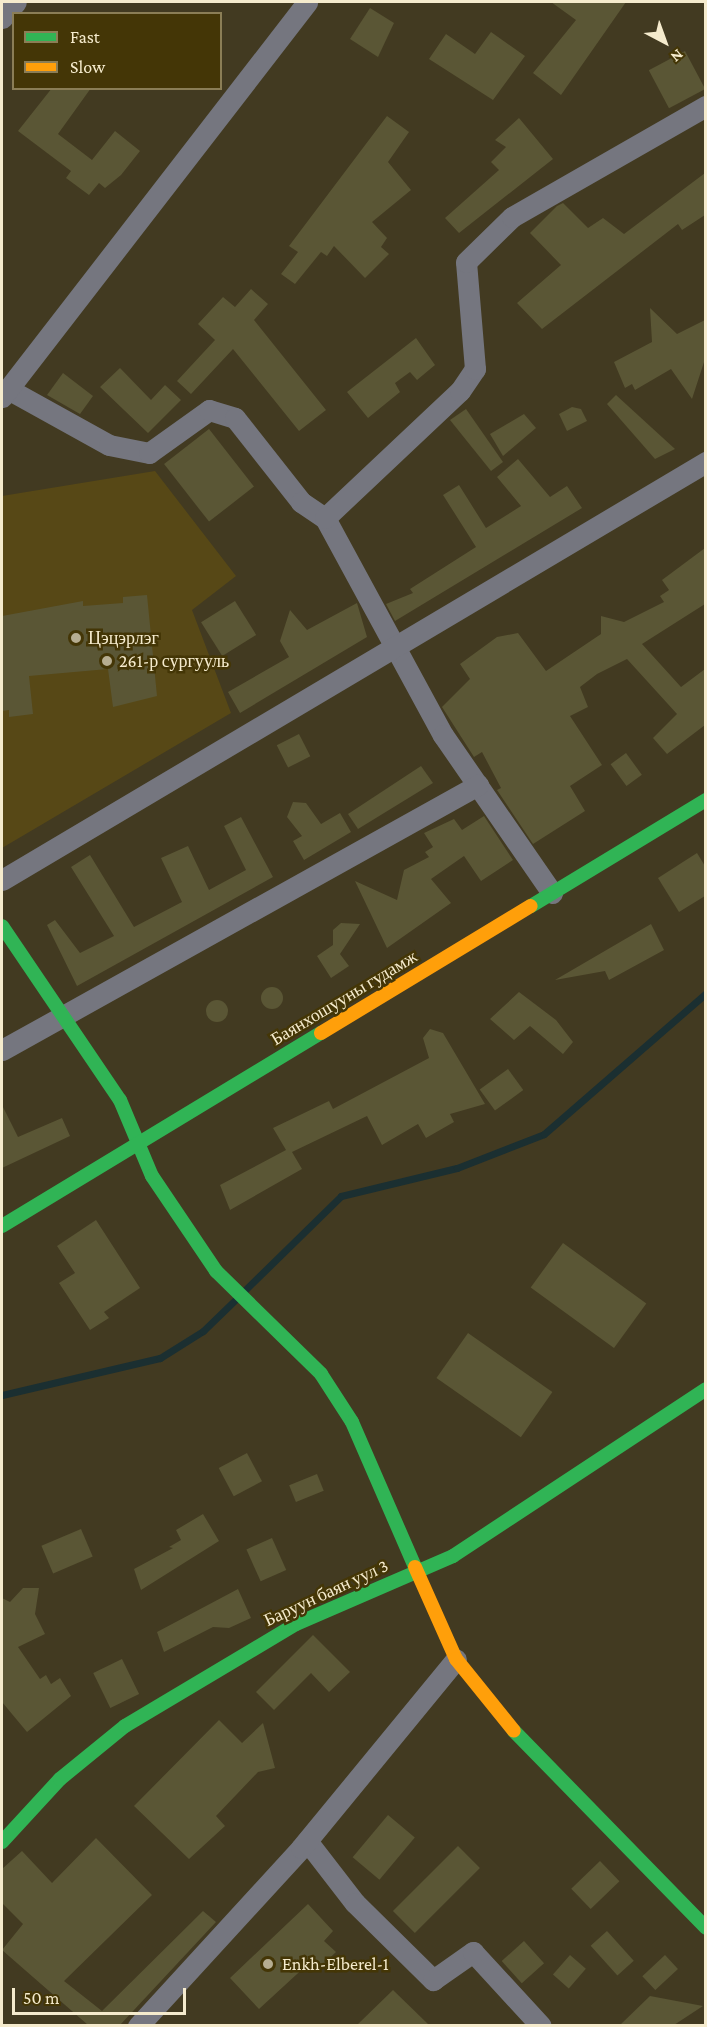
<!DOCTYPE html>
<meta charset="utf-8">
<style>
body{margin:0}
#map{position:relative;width:707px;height:2027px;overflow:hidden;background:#423a21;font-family:"Crimson Pro",serif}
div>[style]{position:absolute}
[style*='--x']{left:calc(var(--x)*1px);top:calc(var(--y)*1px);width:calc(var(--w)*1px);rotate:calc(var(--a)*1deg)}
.built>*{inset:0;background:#574816}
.stream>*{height:7px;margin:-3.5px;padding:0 3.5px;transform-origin:3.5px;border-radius:3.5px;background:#1b2f31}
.building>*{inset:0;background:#5a5635;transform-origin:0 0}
.round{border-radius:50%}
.street>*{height:21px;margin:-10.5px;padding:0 10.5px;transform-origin:10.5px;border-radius:10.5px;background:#75767f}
.fast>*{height:14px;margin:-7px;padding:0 7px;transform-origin:7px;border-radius:7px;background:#30b455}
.slow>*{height:14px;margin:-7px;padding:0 7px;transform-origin:7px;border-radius:7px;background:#ff9f0a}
.dots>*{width:16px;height:16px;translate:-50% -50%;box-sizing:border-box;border:3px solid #443606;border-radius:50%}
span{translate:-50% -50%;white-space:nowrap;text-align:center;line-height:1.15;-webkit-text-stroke:5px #443606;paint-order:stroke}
.poi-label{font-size:18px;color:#f5ebcd}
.left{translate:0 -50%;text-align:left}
.street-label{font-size:18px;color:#f5ebcd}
.frame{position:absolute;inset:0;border:3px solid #f5ebcd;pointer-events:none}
.legend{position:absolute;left:12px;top:12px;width:210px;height:78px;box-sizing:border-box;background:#443606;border:2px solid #8b7e56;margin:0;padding:8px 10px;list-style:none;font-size:18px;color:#f5ebcd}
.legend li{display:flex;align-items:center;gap:12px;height:30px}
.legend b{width:30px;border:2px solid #8b7e56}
.north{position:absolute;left:635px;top:12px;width:60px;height:60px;-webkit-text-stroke:4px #443606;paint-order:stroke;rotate:139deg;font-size:16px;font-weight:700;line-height:24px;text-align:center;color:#f5ebcd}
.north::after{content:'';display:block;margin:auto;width:21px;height:27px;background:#f5ebcd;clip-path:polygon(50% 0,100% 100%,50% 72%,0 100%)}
.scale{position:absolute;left:12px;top:1988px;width:174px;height:27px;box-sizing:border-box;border:3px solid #f5ebcd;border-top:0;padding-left:8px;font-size:18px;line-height:21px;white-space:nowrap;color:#f5ebcd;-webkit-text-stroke:4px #443606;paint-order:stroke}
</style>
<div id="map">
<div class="built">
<i style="clip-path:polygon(155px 471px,236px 576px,192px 610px,231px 713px,2px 848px,2px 496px)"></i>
</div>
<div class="stream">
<i style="--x:245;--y:1290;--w:134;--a:-44.4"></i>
<i style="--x:341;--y:1196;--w:119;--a:-13.6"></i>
<i style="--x:457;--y:1168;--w:93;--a:-21.3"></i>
<i style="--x:544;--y:1134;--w:215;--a:-41"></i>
<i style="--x:2;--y:1395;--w:162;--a:-13.2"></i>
<i style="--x:160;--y:1358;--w:51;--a:-32.1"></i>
<i style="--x:203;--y:1331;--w:45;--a:-44.1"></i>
</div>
<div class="building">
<i style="clip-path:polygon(551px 2px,626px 2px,561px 95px,533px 73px,576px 20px)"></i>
<i style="clip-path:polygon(370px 8px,394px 23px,378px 57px,350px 39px)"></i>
<i style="clip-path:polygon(491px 32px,525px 56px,493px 100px,429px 59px,446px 34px,475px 54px)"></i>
<i style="left:685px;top:51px;width:43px;height:41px;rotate:62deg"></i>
<i style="clip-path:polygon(52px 88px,91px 88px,58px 134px,92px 160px,115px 131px,140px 151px,121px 175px,105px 188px,99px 183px,89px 195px,66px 178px,71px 171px,18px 131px)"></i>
<i style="clip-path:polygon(387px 116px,409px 132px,388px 162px,411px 190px,372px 222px,387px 238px,381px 247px,389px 254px,365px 278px,334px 246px,327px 256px,321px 252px,295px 284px,281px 274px,298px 252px,289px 246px)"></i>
<i style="clip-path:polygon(519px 118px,553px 159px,459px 233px,445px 218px,499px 170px,491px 162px,506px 147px,495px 140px)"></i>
<i style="clip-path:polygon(705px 173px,705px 215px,682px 230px,678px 224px,542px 329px,517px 303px,561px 265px,530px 233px,557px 206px,563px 203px,588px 228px,603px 218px,624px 234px)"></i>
<i style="clip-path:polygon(251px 289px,268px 304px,254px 320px,326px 410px,299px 431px,233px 349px,191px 394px,177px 381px,215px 340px,198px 324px,223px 297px,235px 307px)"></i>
<i style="clip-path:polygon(650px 308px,677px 334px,705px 320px,705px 359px,692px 399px,671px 369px,635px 390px,632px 384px,625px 388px,614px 362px,652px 342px)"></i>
<i style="clip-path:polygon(416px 338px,435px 365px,417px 380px,410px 372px,395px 383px,400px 392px,368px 418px,347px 392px)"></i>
<i style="clip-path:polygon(120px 368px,151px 400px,165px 385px,181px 400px,148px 433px,100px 387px)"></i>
<i style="clip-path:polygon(63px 373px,93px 396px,80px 414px,47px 395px)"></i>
<i style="clip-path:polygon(616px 395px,675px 449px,655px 459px,607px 404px)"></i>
<i style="clip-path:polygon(572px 407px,581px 409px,587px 421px,567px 431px,559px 414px)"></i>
<i style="clip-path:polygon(466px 409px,503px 462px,491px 471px,450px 420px)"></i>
<i style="clip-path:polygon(524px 414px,536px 428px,503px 456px,490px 434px)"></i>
<i style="left:209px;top:429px;width:73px;height:57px;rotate:52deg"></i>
<i style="clip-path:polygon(518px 459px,550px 497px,567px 486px,582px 508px,395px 621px,386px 604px,413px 593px,410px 589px,476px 547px,443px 495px,459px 485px,486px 528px,521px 506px,497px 477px)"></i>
<i style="clip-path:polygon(705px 548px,705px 604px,642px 644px,681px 687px,705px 669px,705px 725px,667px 754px,653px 738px,677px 714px,627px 659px,597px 674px,580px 687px,588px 707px,570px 716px,602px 765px,570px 786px,585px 811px,533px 844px,497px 790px,501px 788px,482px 752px,474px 757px,442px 707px,470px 679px,460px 664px,497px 637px,518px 633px,546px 671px,601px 634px,601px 616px,624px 622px,664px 602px,660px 596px,669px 590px,662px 580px)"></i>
<i style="clip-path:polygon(147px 595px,157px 696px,113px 707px,108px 669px,29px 676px,33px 714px,9px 717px,9px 710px,2px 711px,2px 616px,83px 601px,83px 606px,123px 603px,123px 597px)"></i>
<i style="left:235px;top:601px;width:40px;height:40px;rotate:58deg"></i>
<i style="clip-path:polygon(357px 603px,367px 637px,240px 713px,228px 692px,289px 657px,280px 641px,290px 610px,307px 630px)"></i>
<i style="left:299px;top:734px;width:25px;height:25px;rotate:63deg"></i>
<i style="left:626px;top:753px;width:27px;height:19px;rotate:54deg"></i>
<i style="clip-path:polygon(421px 766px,433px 783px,358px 829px,348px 814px)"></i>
<i style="clip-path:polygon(293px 802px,306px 803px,321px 824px,340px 813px,351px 832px,304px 860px,293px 841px,302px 836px,287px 817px)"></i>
<i style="clip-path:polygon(484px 816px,513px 860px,481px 881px,464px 856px,431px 879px,451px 903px,387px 948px,355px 881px,397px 900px,404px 870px,429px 857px,425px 852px,433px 847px,424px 833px,454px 819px,462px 830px)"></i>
<i style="clip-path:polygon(241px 817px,273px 877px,77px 986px,47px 925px,55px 920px,80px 953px,114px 936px,71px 867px,90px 855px,134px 927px,182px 902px,161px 858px,188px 846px,209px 890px,246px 870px,224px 826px)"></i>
<i style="clip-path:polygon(697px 853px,705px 866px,705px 896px,679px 912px,658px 878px)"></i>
<i style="clip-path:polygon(341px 923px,360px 924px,340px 954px,349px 966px,331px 978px,317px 956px,333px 945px,333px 930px)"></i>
<i style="clip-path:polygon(651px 924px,664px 950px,609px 980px,605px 971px,555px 980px)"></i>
<i class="round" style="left:261px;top:987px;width:22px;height:22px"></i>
<i style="clip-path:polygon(519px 992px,556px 1020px,573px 1042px,563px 1054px,530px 1026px,514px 1040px,490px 1019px)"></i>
<i class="round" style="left:206px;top:1000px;width:22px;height:22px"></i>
<i style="clip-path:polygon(430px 1029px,443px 1033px,485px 1104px,450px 1114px,454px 1122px,426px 1138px,418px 1124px,382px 1145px,367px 1116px,292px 1152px,302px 1169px,230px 1210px,220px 1185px,286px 1150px,273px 1128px,329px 1101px,333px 1109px,429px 1058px,423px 1038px)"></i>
<i style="left:508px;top:1069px;width:26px;height:35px;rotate:54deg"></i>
<i style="clip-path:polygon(2px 1105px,18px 1137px,62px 1118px,70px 1136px,2px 1168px)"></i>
<i style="clip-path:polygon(96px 1220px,140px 1288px,104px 1312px,109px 1318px,90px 1330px,59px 1283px,75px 1273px,57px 1246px)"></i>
<i style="left:563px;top:1243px;width:103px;height:55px;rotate:36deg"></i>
<i style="left:468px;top:1333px;width:103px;height:55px;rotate:35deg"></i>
<i style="left:247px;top:1453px;width:32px;height:32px;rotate:62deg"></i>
<i style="left:317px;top:1474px;width:18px;height:30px;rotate:68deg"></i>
<i style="clip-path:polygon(203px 1514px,219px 1541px,141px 1590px,134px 1569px,173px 1548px,169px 1547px,181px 1540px,176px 1530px)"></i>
<i style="left:81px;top:1529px;width:30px;height:43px;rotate:67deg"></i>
<i style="left:272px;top:1538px;width:35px;height:28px;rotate:66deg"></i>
<i style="clip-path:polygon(23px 1588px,39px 1588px,35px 1614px,45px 1634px,18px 1647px,40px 1679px,46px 1675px,51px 1684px,60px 1678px,71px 1696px,27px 1732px,2px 1702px,2px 1598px,10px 1602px)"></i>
<i style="clip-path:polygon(238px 1589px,251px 1618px,229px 1628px,213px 1627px,164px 1652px,157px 1632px)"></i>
<i style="clip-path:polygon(313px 1635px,350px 1672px,329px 1692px,311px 1673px,274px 1710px,256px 1692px)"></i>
<i style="left:122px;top:1659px;width:39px;height:32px;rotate:64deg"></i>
<i style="clip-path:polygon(219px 1720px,242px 1743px,263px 1723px,275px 1768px,258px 1772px,216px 1816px,225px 1826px,189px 1859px,134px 1806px)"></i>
<i style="left:388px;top:1815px;width:35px;height:55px;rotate:40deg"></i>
<i style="clip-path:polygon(96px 1838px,152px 1895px,64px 1981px,102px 2011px,203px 1911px,216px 1922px,120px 2025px,88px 2025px,2px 1950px,23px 1924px,2px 1903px,2px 1869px,22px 1851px,52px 1883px)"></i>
<i style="left:458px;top:1846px;width:31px;height:92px;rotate:45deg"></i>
<i style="left:600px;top:1861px;width:28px;height:40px;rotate:46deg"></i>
<i style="clip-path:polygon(308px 1904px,333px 1931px,324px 1941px,336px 1952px,316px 1971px,309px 1963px,259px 2009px,230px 1978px)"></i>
<i style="left:607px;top:1931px;width:40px;height:22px;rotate:48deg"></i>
<i style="left:524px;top:1941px;width:30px;height:30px;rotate:48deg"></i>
<i style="left:570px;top:1955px;width:21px;height:26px;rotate:41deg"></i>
<i style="left:665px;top:1955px;width:19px;height:31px;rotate:47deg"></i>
<i style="clip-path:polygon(393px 1990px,429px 2025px,357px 2025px)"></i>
<i style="clip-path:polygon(650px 1996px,703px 2006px,674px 2025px,620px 2025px)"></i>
</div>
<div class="street">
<i style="--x:2;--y:18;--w:21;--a:-49"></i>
<i style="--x:8;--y:389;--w:115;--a:29"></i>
<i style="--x:109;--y:445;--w:41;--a:11.3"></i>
<i style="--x:149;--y:453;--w:74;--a:-35.6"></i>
<i style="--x:209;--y:410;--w:27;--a:17"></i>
<i style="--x:235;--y:418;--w:107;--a:51.8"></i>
<i style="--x:301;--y:502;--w:29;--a:34"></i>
<i style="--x:325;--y:518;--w:247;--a:61.5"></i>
<i style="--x:443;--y:735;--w:192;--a:55.4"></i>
<i style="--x:2;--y:397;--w:499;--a:-52.3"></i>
<i style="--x:325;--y:518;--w:185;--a:-43.3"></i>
<i style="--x:460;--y:391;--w:27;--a:-56"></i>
<i style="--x:475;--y:369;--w:107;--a:-94.8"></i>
<i style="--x:466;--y:262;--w:64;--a:-44.4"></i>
<i style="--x:512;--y:217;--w:224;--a:-29.8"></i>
<i style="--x:2;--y:880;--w:819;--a:-30.7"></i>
<i style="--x:2;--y:1050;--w:545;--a:-29.11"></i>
<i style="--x:307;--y:1841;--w:78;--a:52.3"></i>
<i style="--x:355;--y:1903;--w:110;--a:44.6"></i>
<i style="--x:433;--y:1980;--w:49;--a:-35"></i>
<i style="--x:473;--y:1952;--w:100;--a:47.4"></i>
<i style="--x:138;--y:2026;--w:241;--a:-47.5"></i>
<i style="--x:301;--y:1848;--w:244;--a:-50.6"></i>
</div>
<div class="fast">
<i style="--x:531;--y:906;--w:205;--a:-31.2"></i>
<i style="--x:2;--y:926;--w:210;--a:55.9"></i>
<i style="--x:120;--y:1100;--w:82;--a:67.2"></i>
<i style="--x:152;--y:1176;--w:115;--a:56"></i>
<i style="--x:216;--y:1271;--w:147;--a:44.4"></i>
<i style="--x:321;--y:1374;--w:57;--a:57.1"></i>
<i style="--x:352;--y:1422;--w:158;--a:66.5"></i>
<i style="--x:2;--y:1226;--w:373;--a:-31.2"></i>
<i style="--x:514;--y:1731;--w:275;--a:45.7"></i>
<i style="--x:2;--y:1842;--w:86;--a:-47.4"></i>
<i style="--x:60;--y:1779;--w:84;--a:-39.2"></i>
<i style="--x:125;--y:1726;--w:199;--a:-30.8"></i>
<i style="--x:296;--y:1624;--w:171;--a:-23.4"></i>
<i style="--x:453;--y:1556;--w:303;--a:-33.4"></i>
</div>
<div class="slow">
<i style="--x:321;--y:1033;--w:245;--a:-31.2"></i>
<i style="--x:415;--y:1567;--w:101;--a:66"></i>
<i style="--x:456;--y:1659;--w:92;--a:51.1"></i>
</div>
<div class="dots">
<i style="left:76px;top:638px;background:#b6ad91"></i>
<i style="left:107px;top:661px;background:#b6ad91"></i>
<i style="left:268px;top:1964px;background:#b6ad91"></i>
</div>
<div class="poi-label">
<span class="left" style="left:88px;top:638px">Цэцэрлэг</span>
<span class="left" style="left:119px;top:661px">261-р сургууль</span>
<span class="left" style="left:282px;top:1964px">Enkh-Elberel-1</span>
</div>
<div class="street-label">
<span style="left:344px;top:998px;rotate:-31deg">Баянхошууны гудамж</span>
<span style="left:326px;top:1593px;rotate:-25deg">Баруун баян уул 3</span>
</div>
<div class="frame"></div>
<ul class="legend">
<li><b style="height:8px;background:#30b455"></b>Fast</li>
<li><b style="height:8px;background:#ff9f0a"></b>Slow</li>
</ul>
<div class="north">N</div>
<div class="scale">50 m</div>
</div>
